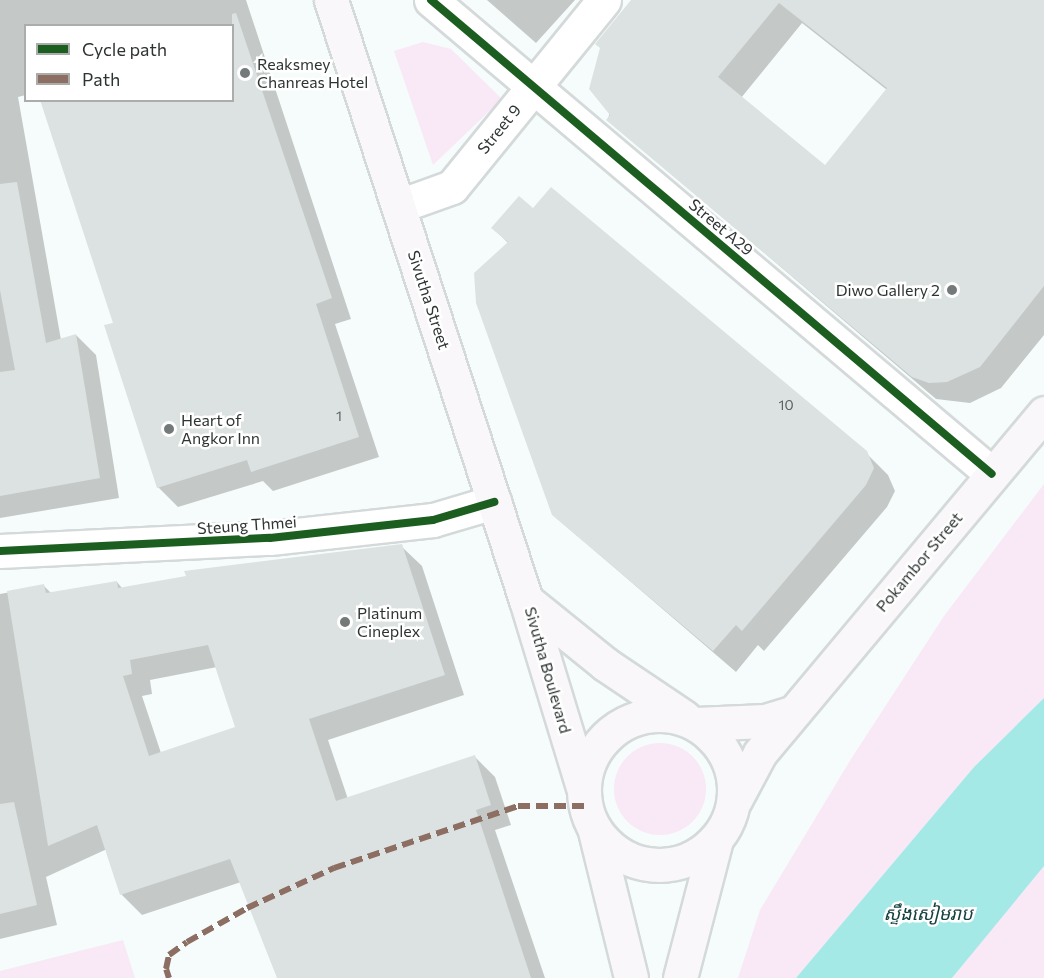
<!DOCTYPE html>
<meta charset="utf-8">
<style>
body{margin:0}
#map{position:relative;width:1044px;height:978px;overflow:hidden;background:#f5fcfb;font-family:Commissioner,"Noto Sans Khmer",sans-serif}
div>[style]{position:absolute}
[style*='--x']{left:calc(var(--x)*1px);top:calc(var(--y)*1px);width:calc(var(--w)*1px);rotate:calc(var(--a)*1deg)}
.green>*{inset:0;background:#f9e8f6}
.round{border-radius:50%}
.water>*{inset:0;background:#a5e9e7}
.shadow>*{inset:0;background:#0003}
.building>*{inset:0;background:#dce2e1}
.roads{filter:drop-shadow(2px 0 #d4d9d9) drop-shadow(-2px 0 #d4d9d9) drop-shadow(0 2px #d4d9d9) drop-shadow(0 -2px #d4d9d9)}
.minor>*{height:33px;margin:-16.5px;padding:0 16.5px;transform-origin:16.5px;border-radius:16.5px;background:#fefffe}
.secondary>*{height:33px;margin:-16.5px;padding:0 16.5px;transform-origin:16.5px;border-radius:16.5px;background:#f9f7f9}
.secondary>.ring{margin:-16.5px;padding:0;box-sizing:content-box;background:none;border:33px solid #f9f7f9;border-radius:50%}
.quiet>*{height:6px;margin-top:-3px;transform-origin:0;background:repeating-linear-gradient(90deg,#8d6e63 0 12px,transparent 0 18px)}
.cycleway>*{height:8px;margin:-4px;padding:0 4px;transform-origin:4px;border-radius:4px;background:#1b5e20}
.dots>*{width:16px;height:16px;translate:-50% -50%;box-sizing:border-box;border:3px solid #fff;border-radius:50%}
span{translate:-50% -50%;white-space:nowrap;text-align:center;line-height:1.15;-webkit-text-stroke:5px #fff;paint-order:stroke}
.number-label{font-size:14px;color:#5b6060}
.number-label span{-webkit-text-stroke-width:0}
.poi-label{font-size:16px;color:#2e3333}
.left{translate:0 -50%;text-align:left}
.right{translate:-100% -50%;text-align:right}
.street-label{font-size:16px;color:#2e3333}
.water-label{font-size:18px;color:#154241;font-style:italic}
.legend{position:absolute;left:24px;top:24px;width:210px;height:78px;box-sizing:border-box;background:#fff;border:2px solid #abadad;margin:0;padding:8px 10px;list-style:none;font-size:18px;color:#2e3333}
.legend li{display:flex;align-items:center;gap:12px;height:30px}
.legend b{width:30px;border:2px solid #abadad}
</style>
<div id="map">
<div class="green">
<i style="clip-path:polygon(423px 42px,451px 49px,502px 99px,433px 165px,394px 51px)"></i>
<i style="clip-path:polygon(1044px 484px,1044px 698px,974px 767px,796px 978px,738px 978px,760px 910px,851px 759px,944px 616px)"></i>
<i class="round" style="left:614px;top:743px;width:92px;height:92px"></i>
<i style="clip-path:polygon(1044px 866px,1044px 978px,952px 978px,1030px 881px)"></i>
<i style="clip-path:polygon(123px 940px,135px 978px,0 978px,0 971px)"></i>
</div>
<div class="water">
<i style="clip-path:polygon(1044px 698px,1044px 866px,952px 978px,796px 978px,974px 767px)"></i>
</div>
<div class="shadow">
<i style="clip-path:polygon(0 0,246px 0,351px 319px,335px 324px,379px 457px,273px 491px,263px 481px,178px 507px,158px 487px,114px 324px,232px 100px,232px 26px,26px 26px,26px 95px,18px 97px,61px 340px,76px 335px,96px 355px,119px 498px,0 518px)"></i>
<i style="clip-path:polygon(487px 0,575px 0,536px 43px)"></i>
<i style="clip-path:polygon(evenodd,633px 0,1044px 0,1044px 335px,1001px 388px,970px 403px,936px 399px,608px 120px,633px 0,802px 23px,887px 90px,826px 167px,741px 98px,802px 23px)"></i>
<i style="clip-path:polygon(493px 228px,866px 453px,888px 475px,895px 491px,887px 507px,764px 651px,758px 645px,736px 672px,553px 515px,509px 244px)"></i>
<i style="clip-path:polygon(evenodd,401px 546px,422px 566px,464px 695px,328px 740px,348px 799px,474px 756px,495px 777px,511px 825px,495px 830px,545px 978px,279px 978px,241px 882px,142px 915px,122px 895px,107px 849px,46px 877px,57px 925px,0 939px,0 594px,44px 586px,52px 594px,117px 582px,122px 588px,401px 546px,217px 667px,237px 728px,161px 753px,142px 696px,152px 694px,150px 680px,217px 667px)"></i>
</div>
<div class="building">
<i style="clip-path:polygon(evenodd,631px 0,1044px 0,1044px 286px,980px 367px,947px 382px,929px 383px,912px 377px,606px 120px,610px 115px,589px 89px,600px 48px,595px 44px,631px 0,779px 3px,887px 88px,825px 165px,718px 77px,779px 3px)"></i>
<i style="clip-path:polygon(236px 13px,332px 298px,316px 304px,359px 437px,251px 472px,247px 460px,157px 488px,104px 325px,113px 323px,40px 100px,232px 100px,232px 14px)"></i>
<i style="clip-path:polygon(17px 182px,46px 343px,76px 334px,100px 478px,0 496px,0 372px,15px 370px,0 290px,0 184px)"></i>
<i style="clip-path:polygon(551px 187px,867px 451px,874px 468px,866px 485px,742px 631px,736px 625px,713px 651px,552px 515px,476px 303px,474px 273px,508px 242px,491px 228px,519px 196px,533px 208px)"></i>
<i style="clip-path:polygon(evenodd,402px 544px,445px 675px,309px 719px,336px 801px,475px 755px,491px 805px,476px 810px,531px 978px,277px 978px,230px 859px,120px 895px,97px 825px,48px 846px,7px 591px,44px 584px,46px 593px,117px 581px,118px 588px,186px 576px,184px 571px,402px 544px,208px 645px,235px 727px,149px 756px,123px 676px,132px 674px,130px 660px,208px 645px)"></i>
<i style="clip-path:polygon(14px 802px,37px 905px,0 914px,0 804px)"></i>
</div>
<div class="roads">
<div class="minor">
<i style="--x:431;--y:0;--w:734;--a:40.2"></i>
<i style="--x:399;--y:206;--w:56;--a:-19.7"></i>
<i style="--x:452;--y:187;--w:241;--a:-50.9"></i>
<i style="--x:0;--y:551;--w:270;--a:-2.8"></i>
<i style="--x:270;--y:538;--w:164;--a:-6.3"></i>
<i style="--x:433;--y:520;--w:64;--a:-16.4"></i>
</div>
<div class="secondary">
<i style="--x:331;--y:0;--w:631;--a:72"></i>
<i style="--x:526;--y:600;--w:196;--a:73.1"></i>
<i style="--x:526;--y:600;--w:102;--a:39"></i>
<i style="--x:605;--y:664;--w:95;--a:33.9"></i>
<i class="ring" style="left:584px;top:715px;width:117px;height:117px"></i>
<i style="--x:696;--y:724;--w:69;--a:-2.5"></i>
<i style="--x:765;--y:721;--w:30;--a:-17"></i>
<i style="--x:735;--y:800;--w:53;--a:-62"></i>
<i style="--x:760;--y:753;--w:443;--a:-50.1"></i>
<i style="--x:595;--y:831;--w:151;--a:76.2"></i>
<i style="--x:680;--y:978;--w:143;--a:-75.4"></i>
</div>
</div>
<div class="quiet">
<i style="--x:169;--y:978;--w:9;--a:-108"></i>
<i style="--x:166;--y:969;--w:14;--a:-78"></i>
<i style="--x:169;--y:955;--w:22;--a:-36"></i>
<i style="--x:187;--y:942;--w:69;--a:-29.5"></i>
<i style="--x:247;--y:908;--w:96;--a:-24.7"></i>
<i style="--x:334;--y:868;--w:194;--a:-18.6"></i>
<i style="--x:518;--y:806;--w:67;--a:0"></i>
</div>
<div class="cycleway">
<i style="--x:431;--y:0;--w:734;--a:40.2"></i>
<i style="--x:0;--y:551;--w:270;--a:-2.8"></i>
<i style="--x:270;--y:538;--w:164;--a:-6.3"></i>
<i style="--x:433;--y:520;--w:64;--a:-16.4"></i>
</div>
<div class="dots">
<i style="left:245px;top:73px;background:#747979"></i>
<i style="left:952px;top:290px;background:#747979"></i>
<i style="left:169px;top:429px;background:#747979"></i>
<i style="left:345px;top:622px;background:#747979"></i>
</div>
<div class="number-label">
<span style="left:786px;top:405px">10</span>
<span style="left:339px;top:416px">1</span>
</div>
<div class="poi-label">
<span class="left" style="left:257px;top:73px">Reaksmey<br>Chanreas Hotel</span>
<span class="right" style="left:940px;top:290px">Diwo Gallery 2</span>
<span class="left" style="left:181px;top:429px">Heart of<br>Angkor Inn</span>
<span class="left" style="left:357px;top:622px">Platinum<br>Cineplex</span>
</div>
<div class="street-label">
<span style="left:499px;top:129px;rotate:-51deg">Street 9</span>
<span style="left:721px;top:227px;rotate:40deg">Street A29</span>
<span style="left:429px;top:300px;rotate:72deg">Sivutha Street</span>
<span style="left:247px;top:525px;rotate:-4deg">Steung Thmei</span>
<span style="left:919px;top:562px;rotate:-50deg">Pokambor Street</span>
<span style="left:548px;top:670px;rotate:74deg">Sivutha Boulevard</span>
</div>
<div class="water-label">
<span style="left:928px;top:913px">ស្ទឹងសៀមរាប</span>
</div>
<ul class="legend">
<li><b style="height:8px;background:#1b5e20"></b>Cycle path</li>
<li><b style="height:8px;background:#8d6e63"></b>Path</li>
</ul>
</div>
